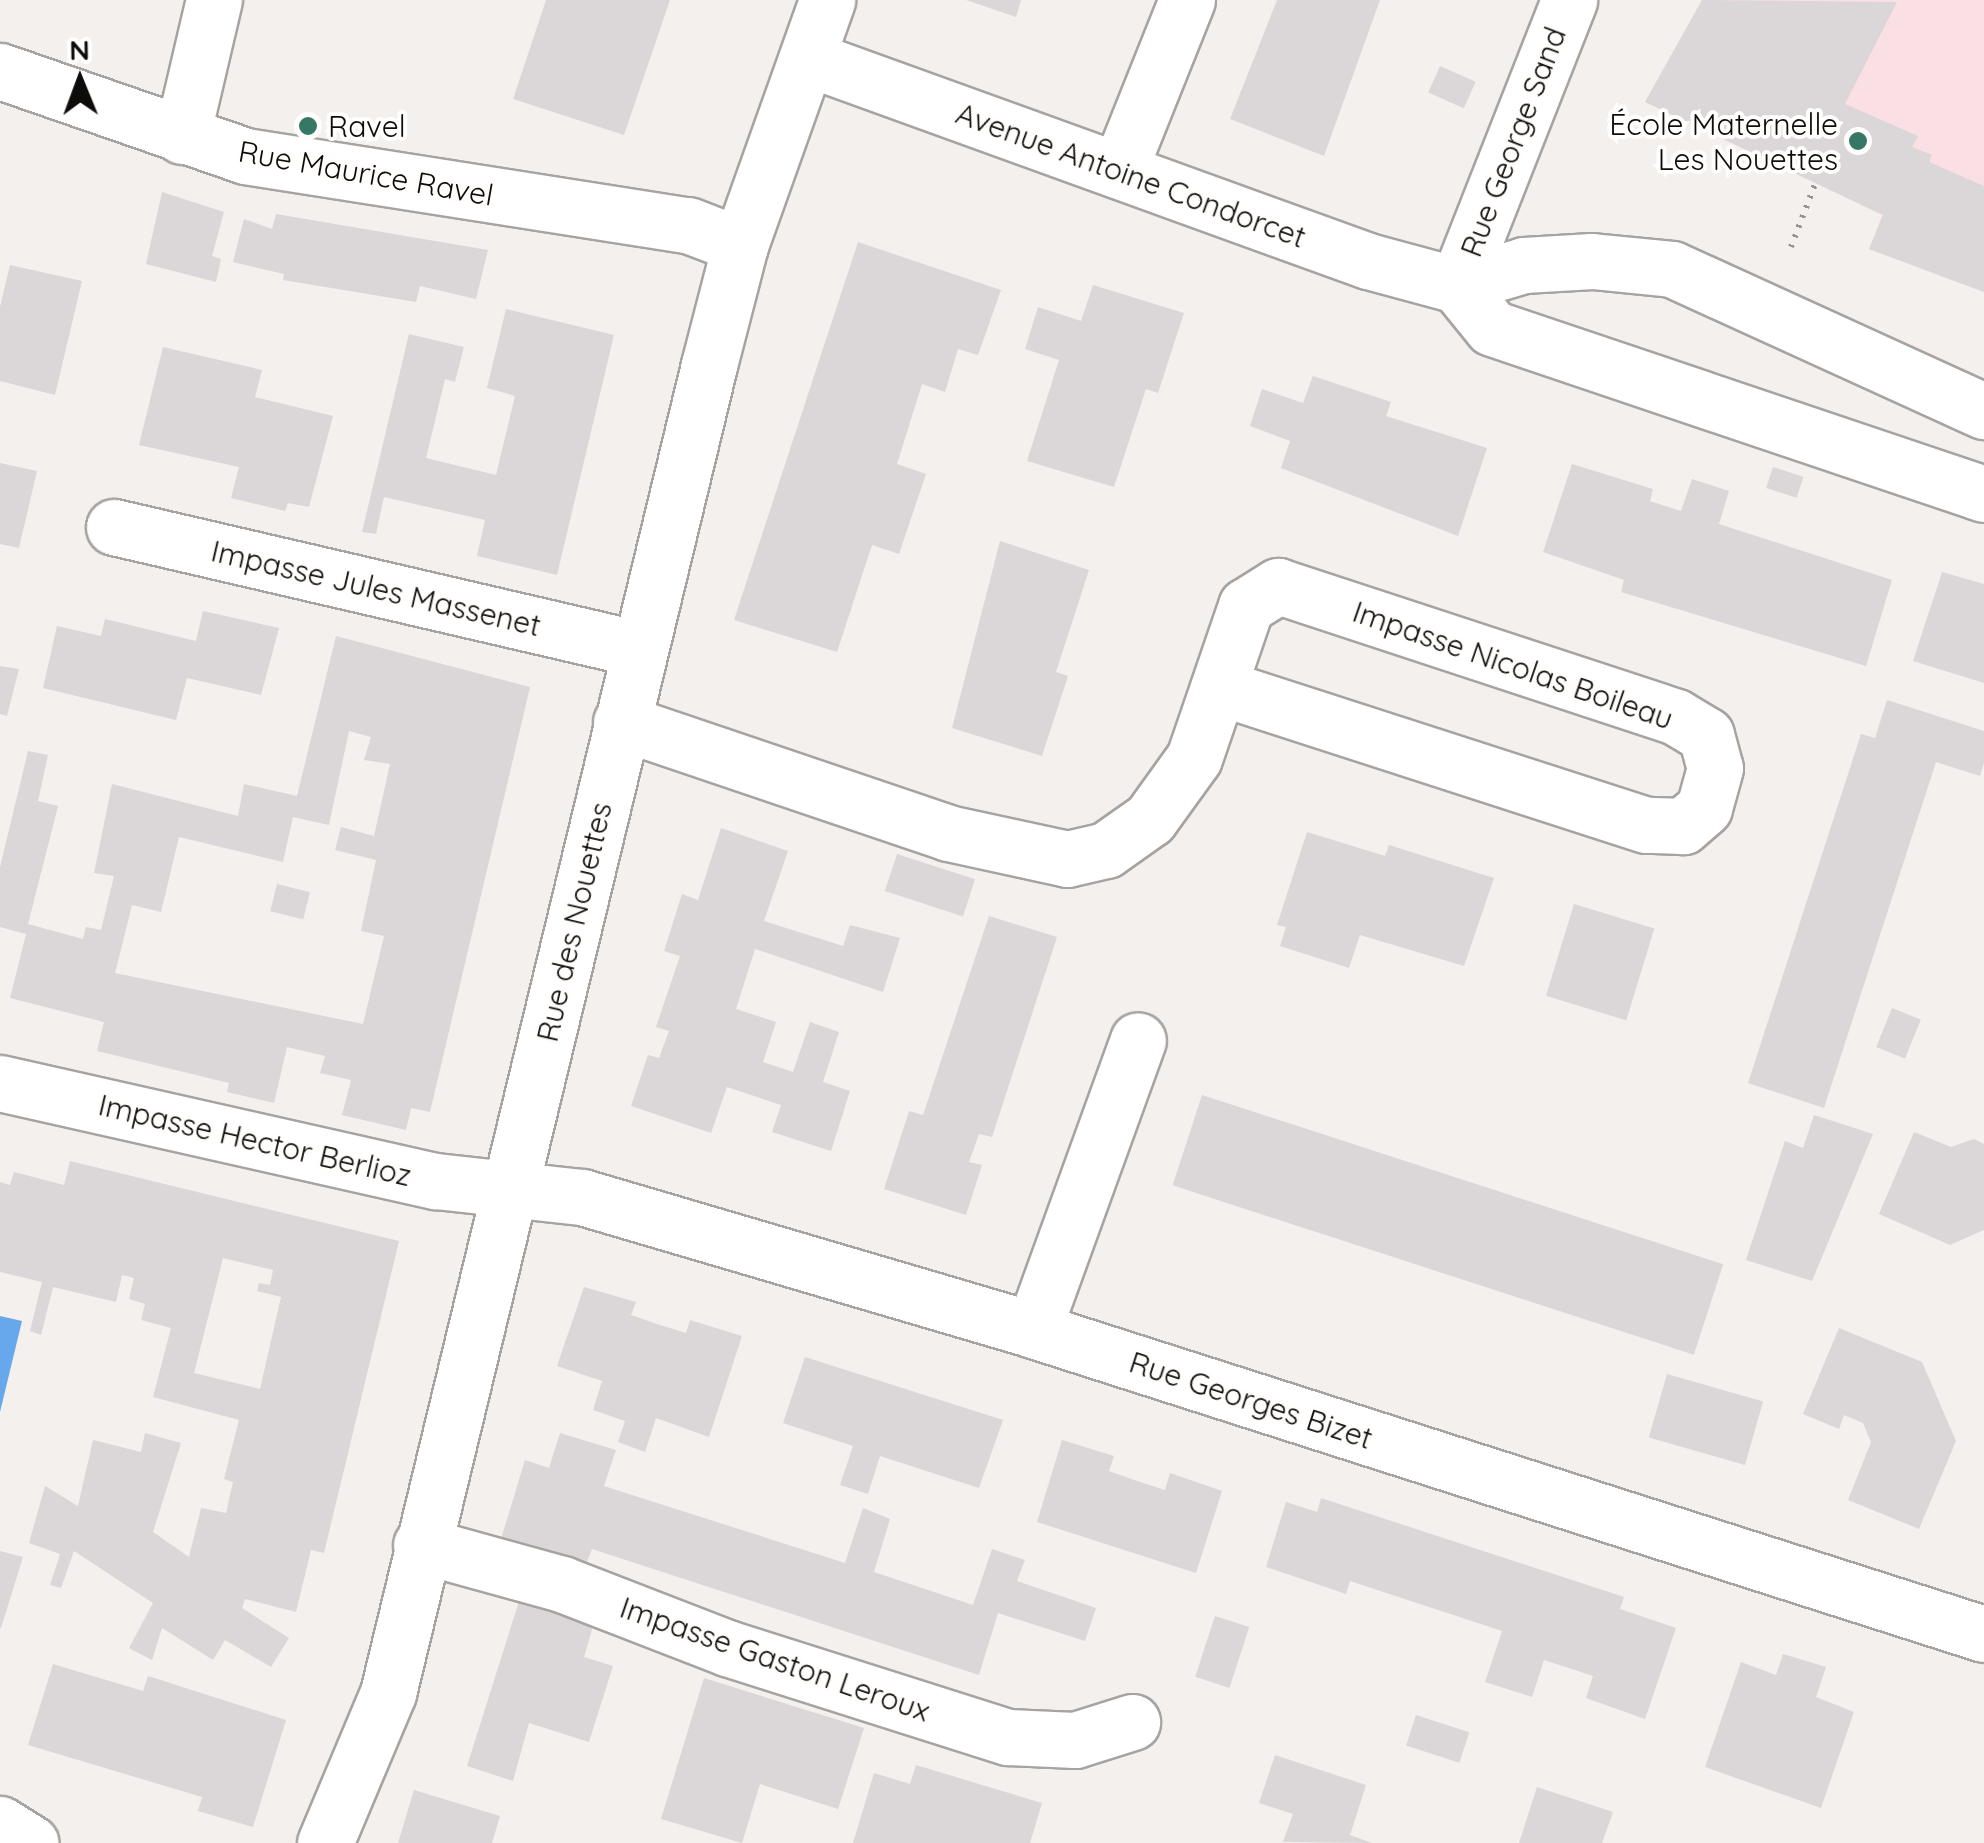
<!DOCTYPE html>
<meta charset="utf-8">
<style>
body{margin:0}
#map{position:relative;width:1984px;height:1843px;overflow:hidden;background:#f4f0ed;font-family:Quicksand,sans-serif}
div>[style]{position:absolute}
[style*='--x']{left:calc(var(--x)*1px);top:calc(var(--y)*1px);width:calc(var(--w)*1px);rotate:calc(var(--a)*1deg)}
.education>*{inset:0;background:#fadfe5}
.water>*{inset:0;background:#67a7ec}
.building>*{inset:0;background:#dbd6d8;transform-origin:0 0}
.path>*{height:6px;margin-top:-3px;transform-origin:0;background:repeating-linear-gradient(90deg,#959290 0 2.5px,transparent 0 10.5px)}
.roads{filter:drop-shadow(2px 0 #a7a3a1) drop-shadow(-2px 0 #a7a3a1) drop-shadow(0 2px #a7a3a1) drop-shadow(0 -2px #a7a3a1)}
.minor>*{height:55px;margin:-27.5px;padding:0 27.5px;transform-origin:27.5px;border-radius:27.5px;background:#fff}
.dots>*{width:28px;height:28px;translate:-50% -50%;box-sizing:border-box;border:5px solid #fffefd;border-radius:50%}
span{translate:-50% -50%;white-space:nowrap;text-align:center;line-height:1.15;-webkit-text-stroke:8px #fffefd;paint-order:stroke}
.poi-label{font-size:30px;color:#0e0c0b}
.right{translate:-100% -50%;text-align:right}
.left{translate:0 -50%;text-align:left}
.street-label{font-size:30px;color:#0e0c0b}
.north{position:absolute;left:30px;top:30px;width:100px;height:100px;-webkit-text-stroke:8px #fffefd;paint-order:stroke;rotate:359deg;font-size:28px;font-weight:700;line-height:40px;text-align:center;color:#0e0c0b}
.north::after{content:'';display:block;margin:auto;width:35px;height:45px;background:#0e0c0b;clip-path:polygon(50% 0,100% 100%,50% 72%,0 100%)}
</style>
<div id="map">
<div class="education">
<i style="clip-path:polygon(1702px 0,1984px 0,1984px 292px,1869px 249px,1882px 215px,1645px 102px)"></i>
</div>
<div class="water">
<i style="clip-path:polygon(0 1316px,22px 1321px,0 1412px)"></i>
</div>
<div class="building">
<i style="clip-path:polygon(546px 0,670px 0,624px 135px,513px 99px)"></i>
<i style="clip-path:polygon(966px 0,1021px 0,1016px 17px)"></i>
<i style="clip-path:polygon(1277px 0,1380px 0,1324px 156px,1230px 119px)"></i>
<i style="clip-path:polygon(1702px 0,1897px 2px,1845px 104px,1918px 136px,1912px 147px,1932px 155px,1929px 162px,1984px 186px,1984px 292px,1869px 249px,1883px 215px,1645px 102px)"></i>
<i style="left:1440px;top:66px;width:39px;height:29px;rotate:24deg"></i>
<i style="clip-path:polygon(162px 192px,224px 212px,212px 256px,221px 259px,216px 282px,146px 264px)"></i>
<i style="clip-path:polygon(276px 214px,488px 250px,476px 299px,420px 286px,416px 302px,283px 280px,284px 274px,233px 262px,244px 219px,272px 229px)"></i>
<i style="clip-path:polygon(858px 242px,1001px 290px,978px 355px,958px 349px,945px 392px,922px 384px,897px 464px,926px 474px,899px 554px,872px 545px,837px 652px,734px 620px)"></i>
<i style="clip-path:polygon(10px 265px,82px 281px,55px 395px,0 381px,0 307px)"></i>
<i style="clip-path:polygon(1093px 285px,1184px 313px,1158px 393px,1146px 389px,1114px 487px,1027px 461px,1059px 360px,1025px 349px,1038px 307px,1081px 321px)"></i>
<i style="clip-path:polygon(506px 309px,614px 335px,557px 575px,477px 556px,485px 520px,384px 497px,376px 534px,362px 532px,409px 334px,464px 347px,455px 382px,445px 379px,426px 458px,496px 475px,515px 396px,487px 388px)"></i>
<i style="clip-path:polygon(163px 347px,262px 370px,255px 397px,333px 416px,309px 507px,288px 503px,285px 511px,231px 498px,239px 467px,139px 445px)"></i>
<i style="clip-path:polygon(1313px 376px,1391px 402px,1386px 416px,1487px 448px,1458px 536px,1281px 468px,1290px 441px,1250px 426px,1262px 389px,1303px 403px)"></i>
<i style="clip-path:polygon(0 463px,37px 471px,19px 548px,0 544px)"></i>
<i style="clip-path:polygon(1572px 464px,1653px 489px,1650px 501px,1681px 511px,1692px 479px,1729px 491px,1719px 524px,1892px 580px,1866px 666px,1621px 592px,1624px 580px,1543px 552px)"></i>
<i style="left:1773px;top:467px;width:32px;height:22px;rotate:18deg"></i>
<i style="clip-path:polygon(1000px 541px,1089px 570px,1056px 672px,1068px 676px,1042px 756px,952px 728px)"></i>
<i style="clip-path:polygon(1942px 572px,1984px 584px,1984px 683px,1913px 661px)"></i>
<i style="clip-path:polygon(203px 611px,279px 628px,261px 695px,187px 678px,176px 720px,43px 688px,57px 626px,101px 636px,105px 619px,196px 641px)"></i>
<i style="clip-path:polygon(evenodd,336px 636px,530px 687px,430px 1112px,411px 1108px,406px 1130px,342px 1115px,351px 1080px,320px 1073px,325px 1056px,287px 1047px,274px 1103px,227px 1092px,229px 1083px,97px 1051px,104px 1022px,10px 998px,26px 934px,0 927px,0 867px,28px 751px,48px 755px,38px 801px,58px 806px,28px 924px,83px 939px,86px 927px,101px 930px,114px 876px,94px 873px,112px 784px,238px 816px,244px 784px,297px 796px,336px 636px,349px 731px,371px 737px,364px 760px,390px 764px,374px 836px,341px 827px,335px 850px,376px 860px,361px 931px,384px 936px,363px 1024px,115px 973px,132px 905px,161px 912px,179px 837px,283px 862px,293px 817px,329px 825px,349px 731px)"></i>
<i style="clip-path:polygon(0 666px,19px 669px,7px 716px,0 714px)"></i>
<i style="clip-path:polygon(1887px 700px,1984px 731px,1984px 763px,1980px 776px,1936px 762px,1824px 1108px,1748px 1083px,1861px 734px,1875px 738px)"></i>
<i style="clip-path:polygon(721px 828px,788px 851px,764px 921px,843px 946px,850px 925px,900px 938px,883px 992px,755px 949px,736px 1009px,776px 1022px,763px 1062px,793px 1072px,810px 1022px,839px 1032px,823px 1082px,850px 1091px,831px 1151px,772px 1132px,781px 1105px,727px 1087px,711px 1133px,631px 1106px,648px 1055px,659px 1058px,669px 1031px,656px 1027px,680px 956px,664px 951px,682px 894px,698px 900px)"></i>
<i style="clip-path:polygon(1307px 832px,1385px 856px,1389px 845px,1494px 878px,1464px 966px,1360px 935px,1349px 968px,1280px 946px,1286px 927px,1277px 925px)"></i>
<i style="left:897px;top:854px;width:82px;height:39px;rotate:18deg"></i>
<i style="left:277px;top:884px;width:34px;height:28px;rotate:14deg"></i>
<i style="left:1574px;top:904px;width:84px;height:96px;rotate:17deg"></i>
<i style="clip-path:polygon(989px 916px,1057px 937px,992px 1137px,979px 1134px,969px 1162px,982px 1165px,966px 1215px,884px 1189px,909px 1111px,923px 1115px)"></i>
<i style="left:1892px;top:1008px;width:31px;height:42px;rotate:22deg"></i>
<i style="left:1202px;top:1095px;width:548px;height:95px;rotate:18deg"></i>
<i style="clip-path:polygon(1814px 1115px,1873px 1134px,1812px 1281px,1746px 1260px,1785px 1141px,1803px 1148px)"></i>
<i style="clip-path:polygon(1914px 1132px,1951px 1147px,1974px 1139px,1984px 1144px,1984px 1230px,1950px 1245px,1879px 1214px)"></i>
<i style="clip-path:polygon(evenodd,70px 1161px,399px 1241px,324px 1553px,311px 1550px,296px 1612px,245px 1599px,242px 1608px,289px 1638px,271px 1667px,225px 1640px,213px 1660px,162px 1628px,152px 1660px,129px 1648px,153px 1603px,74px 1551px,61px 1588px,50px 1585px,60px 1554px,29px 1543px,45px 1486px,78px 1506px,93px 1440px,141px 1452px,145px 1433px,181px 1443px,153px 1532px,189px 1557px,201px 1508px,226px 1513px,233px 1482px,224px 1479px,239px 1420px,153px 1397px,171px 1328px,141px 1320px,145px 1304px,129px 1299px,134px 1278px,122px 1275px,116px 1302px,53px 1287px,41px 1335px,30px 1331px,42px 1282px,0 1272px,0 1182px,10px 1185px,14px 1172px,64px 1185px,70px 1161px,223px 1258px,273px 1270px,270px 1285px,259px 1283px,257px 1291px,281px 1297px,260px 1389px,194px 1373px,223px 1258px)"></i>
<i style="clip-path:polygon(584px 1287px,636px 1302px,631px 1315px,657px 1324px,686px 1333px,690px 1320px,742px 1336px,709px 1437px,656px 1418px,645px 1452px,618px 1442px,625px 1421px,593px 1410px,602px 1381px,557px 1366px)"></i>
<i style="clip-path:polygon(1839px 1328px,1922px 1362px,1956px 1441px,1919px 1529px,1848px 1500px,1871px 1442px,1863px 1423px,1844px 1415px,1839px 1429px,1803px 1414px)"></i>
<i style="clip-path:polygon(805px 1357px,1003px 1420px,979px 1488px,880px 1456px,868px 1494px,840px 1485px,853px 1446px,783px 1423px)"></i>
<i style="left:1667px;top:1374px;width:100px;height:66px;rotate:16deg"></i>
<i style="clip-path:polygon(560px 1433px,616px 1450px,604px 1486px,845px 1563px,863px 1508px,890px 1519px,874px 1572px,973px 1605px,992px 1549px,1025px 1560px,1017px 1581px,1096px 1608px,1085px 1641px,998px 1613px,979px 1675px,592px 1549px,585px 1567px,501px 1539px,525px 1460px,549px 1468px)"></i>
<i style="clip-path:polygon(1062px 1440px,1114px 1456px,1109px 1471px,1137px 1481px,1165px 1490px,1170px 1473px,1222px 1491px,1196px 1573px,1037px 1522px)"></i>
<i style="clip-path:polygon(1321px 1498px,1624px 1597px,1620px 1609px,1676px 1628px,1645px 1719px,1586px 1698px,1593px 1676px,1544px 1660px,1532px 1697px,1485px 1682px,1502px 1631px,1350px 1581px,1346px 1594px,1266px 1567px,1286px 1502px,1317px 1512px)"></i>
<i style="clip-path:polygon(0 1551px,23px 1557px,1px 1628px,0 1628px)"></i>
<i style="clip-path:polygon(520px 1598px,594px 1623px,584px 1657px,613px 1666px,589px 1742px,529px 1723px,513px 1781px,467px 1766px)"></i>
<i style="left:1215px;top:1616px;width:36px;height:64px;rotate:18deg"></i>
<i style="clip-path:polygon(1783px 1654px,1826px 1667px,1816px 1697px,1854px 1712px,1821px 1808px,1705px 1767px,1741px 1662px,1776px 1675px)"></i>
<i style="clip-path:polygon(53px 1664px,143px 1691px,148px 1676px,286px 1720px,253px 1827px,198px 1811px,202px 1797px,28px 1745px)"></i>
<i style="clip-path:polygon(704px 1678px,864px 1728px,838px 1809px,760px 1784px,742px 1843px,661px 1819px)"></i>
<i style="left:1416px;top:1715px;width:56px;height:32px;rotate:18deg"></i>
<i style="clip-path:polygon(1275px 1755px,1366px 1785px,1350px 1835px,1372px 1843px,1283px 1842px,1293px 1814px,1259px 1803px)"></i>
<i style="clip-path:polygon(916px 1765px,1042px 1803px,1030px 1843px,853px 1843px,874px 1773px,910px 1784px)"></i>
<i style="clip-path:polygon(1537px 1787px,1613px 1812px,1602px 1843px,1519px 1843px)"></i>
<i style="clip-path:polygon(414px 1790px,500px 1816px,492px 1843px,398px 1843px)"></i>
</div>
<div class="path">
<i style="--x:1791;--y:247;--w:73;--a:-69.1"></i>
</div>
<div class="roads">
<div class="minor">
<i style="--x:807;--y:58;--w:597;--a:19.89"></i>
<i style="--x:1368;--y:261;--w:92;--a:15.1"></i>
<i style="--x:1457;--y:285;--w:70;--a:-16.6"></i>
<i style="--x:1524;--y:265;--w:68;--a:-3.4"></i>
<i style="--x:1592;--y:261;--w:80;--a:5.7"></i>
<i style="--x:1672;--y:269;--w:343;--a:24.5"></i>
<i style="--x:0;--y:71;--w:259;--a:19.1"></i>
<i style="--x:245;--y:156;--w:448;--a:8.9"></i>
<i style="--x:688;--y:225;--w:56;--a:21"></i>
<i style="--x:182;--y:136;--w:140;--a:-76.8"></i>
<i style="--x:1119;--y:170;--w:183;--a:-68.2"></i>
<i style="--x:1457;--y:285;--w:55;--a:50.9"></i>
<i style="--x:1492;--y:328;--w:519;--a:18.64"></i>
<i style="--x:1457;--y:285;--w:306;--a:-68.5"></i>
<i style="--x:114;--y:527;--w:539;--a:13.08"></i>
<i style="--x:621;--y:722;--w:345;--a:18.7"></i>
<i style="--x:948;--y:833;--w:122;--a:12.3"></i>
<i style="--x:1067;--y:859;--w:40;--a:-13"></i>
<i style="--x:1106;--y:850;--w:54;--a:-35.2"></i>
<i style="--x:1150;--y:819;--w:75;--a:-54.2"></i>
<i style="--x:1194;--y:758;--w:161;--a:-71.1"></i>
<i style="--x:1246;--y:606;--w:38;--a:-32"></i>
<i style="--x:1278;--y:586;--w:419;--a:18.2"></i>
<i style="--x:1676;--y:717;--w:35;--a:31"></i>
<i style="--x:1706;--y:735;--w:34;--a:75"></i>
<i style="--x:1715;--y:768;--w:41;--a:105.4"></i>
<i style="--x:1704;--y:808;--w:28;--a:139"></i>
<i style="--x:1683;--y:826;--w:37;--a:-178"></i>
<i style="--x:1646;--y:825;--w:446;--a:-162.1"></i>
<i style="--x:0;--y:1083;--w:447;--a:12.7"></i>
<i style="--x:436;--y:1181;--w:147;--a:6.3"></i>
<i style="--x:582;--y:1197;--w:470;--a:16.4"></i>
<i style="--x:1033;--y:1330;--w:998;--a:17.73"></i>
<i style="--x:1033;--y:1330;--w:308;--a:-70.1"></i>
<i style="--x:421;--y:1545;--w:146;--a:15.5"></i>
<i style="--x:562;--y:1584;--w:177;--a:21.2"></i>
<i style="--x:727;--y:1648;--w:295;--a:17.6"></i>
<i style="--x:1008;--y:1737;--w:67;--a:2.6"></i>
<i style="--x:1075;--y:1740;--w:60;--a:-17.5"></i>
<i style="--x:0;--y:1824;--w:36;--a:32"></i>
<i style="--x:325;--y:1843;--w:163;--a:-67.2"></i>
<i style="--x:388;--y:1693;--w:1366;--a:-76.41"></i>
<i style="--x:709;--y:365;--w:124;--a:-75.5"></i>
<i style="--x:740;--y:245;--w:260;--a:-70.4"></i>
</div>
</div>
<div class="dots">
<i style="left:308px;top:126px;background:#367766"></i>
<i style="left:1858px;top:141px;background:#367766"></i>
</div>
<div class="poi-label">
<span class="right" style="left:1838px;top:141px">École Maternelle<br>Les Nouettes</span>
<span class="left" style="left:328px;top:126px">Ravel</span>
</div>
<div class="street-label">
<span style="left:1513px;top:142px;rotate:-69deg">Rue George Sand</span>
<span style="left:366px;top:173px;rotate:10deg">Rue Maurice Ravel</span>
<span style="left:1131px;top:175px;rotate:20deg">Avenue Antoine Condorcet</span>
<span style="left:376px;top:588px;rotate:13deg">Impasse Jules Massenet</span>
<span style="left:1513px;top:665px;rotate:19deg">Impasse Nicolas Boileau</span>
<span style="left:574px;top:922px;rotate:-77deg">Rue des Nouettes</span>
<span style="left:255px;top:1140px;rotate:13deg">Impasse Hector Berlioz</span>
<span style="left:1251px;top:1400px;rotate:18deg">Rue Georges Bizet</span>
<span style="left:775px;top:1659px;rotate:19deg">Impasse Gaston Leroux</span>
</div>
<div class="north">N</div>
</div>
